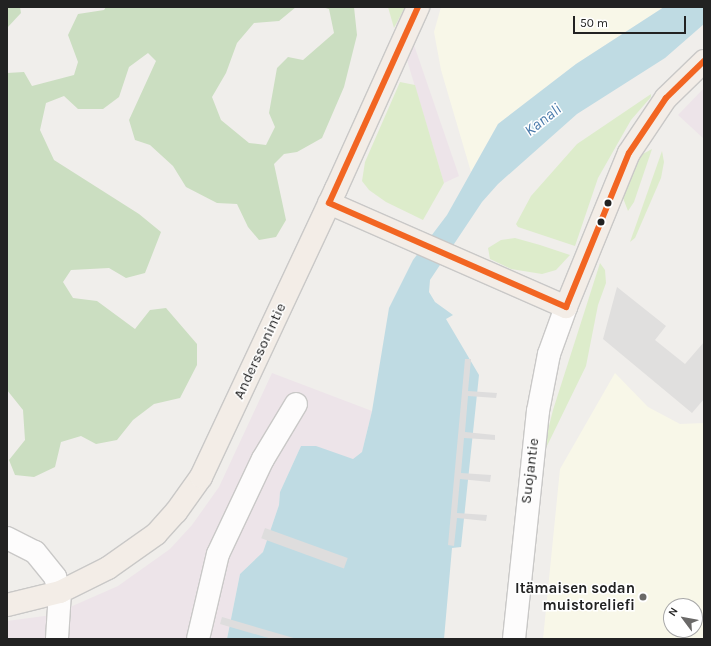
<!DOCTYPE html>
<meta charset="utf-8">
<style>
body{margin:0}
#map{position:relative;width:711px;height:646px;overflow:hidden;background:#f0eeeb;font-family:Karla,sans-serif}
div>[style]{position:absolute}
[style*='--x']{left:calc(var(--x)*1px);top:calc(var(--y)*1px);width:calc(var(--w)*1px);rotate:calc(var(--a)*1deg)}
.industrial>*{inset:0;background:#ede4e9}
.education>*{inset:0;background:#f8f7e8}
.grass>*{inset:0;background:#ddeccb}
.forest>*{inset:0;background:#cbdec1}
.parking>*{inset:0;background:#e0dfde}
.water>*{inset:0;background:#bfdbe3}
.pier>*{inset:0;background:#dedddd;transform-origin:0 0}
.roads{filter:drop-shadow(1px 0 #c9c8c7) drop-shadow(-1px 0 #c9c8c7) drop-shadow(0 1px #c9c8c7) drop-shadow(0 -1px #c9c8c7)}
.minor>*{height:22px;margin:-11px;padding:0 11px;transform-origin:11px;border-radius:11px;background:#fdfcfc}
.major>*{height:22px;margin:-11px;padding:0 11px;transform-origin:11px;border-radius:11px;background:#f3ede7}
.bus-1>*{height:6px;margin:-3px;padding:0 3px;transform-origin:3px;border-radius:3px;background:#f26522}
.dots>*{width:11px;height:11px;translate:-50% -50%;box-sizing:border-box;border:2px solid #fff;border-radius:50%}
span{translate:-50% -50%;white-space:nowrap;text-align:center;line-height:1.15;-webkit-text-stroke:3px #fff;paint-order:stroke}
.street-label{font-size:15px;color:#222}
.poi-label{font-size:15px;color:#222;font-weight:700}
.right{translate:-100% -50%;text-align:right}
.water-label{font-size:16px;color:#4a7aab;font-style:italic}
.frame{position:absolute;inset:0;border:8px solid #222;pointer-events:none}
.north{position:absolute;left:663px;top:598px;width:40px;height:40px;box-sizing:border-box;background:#fff;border:1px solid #a7a7a7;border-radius:50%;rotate:302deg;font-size:11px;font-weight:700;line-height:16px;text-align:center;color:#222}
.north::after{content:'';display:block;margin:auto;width:14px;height:18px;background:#6a6968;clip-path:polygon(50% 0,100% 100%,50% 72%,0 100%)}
.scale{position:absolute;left:573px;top:16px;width:113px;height:18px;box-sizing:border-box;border:2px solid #222;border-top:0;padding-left:5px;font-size:12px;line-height:14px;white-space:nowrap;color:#222;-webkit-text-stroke:3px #fff;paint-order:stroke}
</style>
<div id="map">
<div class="industrial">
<i style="clip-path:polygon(391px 7px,401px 7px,459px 176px,444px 183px)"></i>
<i style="clip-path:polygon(704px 88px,704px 139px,678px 115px)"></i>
<i style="clip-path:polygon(272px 373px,372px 411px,362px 452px,353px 459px,301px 446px,280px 492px,279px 505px,263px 552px,240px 574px,227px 639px,7px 639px,7px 621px,52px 615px,118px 586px,170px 549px,192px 525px,219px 487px)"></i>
</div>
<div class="education">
<i style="clip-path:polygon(441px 7px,664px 7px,576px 64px,498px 124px,471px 172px,441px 70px,434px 32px)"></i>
<i style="clip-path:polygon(evenodd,615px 373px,648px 407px,680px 424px,704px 423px,704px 639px,543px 639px,560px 469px,615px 373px,671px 606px,695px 606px,695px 630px,671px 630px,671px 606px)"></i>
</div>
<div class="grass">
<i style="clip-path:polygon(388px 7px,405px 7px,394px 28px)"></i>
<i style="clip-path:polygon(400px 82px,415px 85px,444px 183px,423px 220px,386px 202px,369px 190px,362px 181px,365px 162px)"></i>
<i style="clip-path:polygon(651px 94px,651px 97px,631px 120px,598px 178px,575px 246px,518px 227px,516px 224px,531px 196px,577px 144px)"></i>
<i style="clip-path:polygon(652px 149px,634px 202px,628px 211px,623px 198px,639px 156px)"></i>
<i style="clip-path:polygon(662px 151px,664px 162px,661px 178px,635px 238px,630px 242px)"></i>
<i style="clip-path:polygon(515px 238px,540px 245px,570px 255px,556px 270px,542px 274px,511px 269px,490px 259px,488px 248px,501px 240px)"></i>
<i style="clip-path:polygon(600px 263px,605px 270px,606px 283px,598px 305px,586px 366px,546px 448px,544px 446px,553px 410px)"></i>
</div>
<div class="forest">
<i style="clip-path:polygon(7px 7px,20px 7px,21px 13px,7px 28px)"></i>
<i style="clip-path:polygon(106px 7px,296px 7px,279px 21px,254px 23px,237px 43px,226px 73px,212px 97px,221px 120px,249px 143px,266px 145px,275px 127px,269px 113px,277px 68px,288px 57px,303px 60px,334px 33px,329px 9px,322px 7px,354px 7px,357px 35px,344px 87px,322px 138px,297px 152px,284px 154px,274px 164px,286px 220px,276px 237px,259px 240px,248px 227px,237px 204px,217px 203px,186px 187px,173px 166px,150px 145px,135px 140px,129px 120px,156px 61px,148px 53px,129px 67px,119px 97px,103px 109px,78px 109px,64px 96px,46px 103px,40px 130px,54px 160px,139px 214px,161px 232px,145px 273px,126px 278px,109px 268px,71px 270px,63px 282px,73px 298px,97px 301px,135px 329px,150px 310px,166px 308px,197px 344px,197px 365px,180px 398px,154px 404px,133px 420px,117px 440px,96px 444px,81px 436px,61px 442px,55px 467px,34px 477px,15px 475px,9px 460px,25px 440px,23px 410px,7px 390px,7px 73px,24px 72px,32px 86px,74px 75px,78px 62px,68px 35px,78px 14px,104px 10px)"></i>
</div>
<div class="parking">
<i style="clip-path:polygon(617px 287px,666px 326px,655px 340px,685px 364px,704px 342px,704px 399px,692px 413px,603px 339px)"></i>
</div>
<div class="water">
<i style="clip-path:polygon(664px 7px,704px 7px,704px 24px,665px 58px,577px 114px,498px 184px,482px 202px,430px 280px,429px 292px,435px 302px,453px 315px,446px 319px,479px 375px,461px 547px,452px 548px,444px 639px,227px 639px,240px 574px,263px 552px,279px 505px,280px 492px,301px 446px,316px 446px,353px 459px,362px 452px,372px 411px,389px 308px,413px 260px,447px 215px,498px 124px,576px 64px)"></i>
</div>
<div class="pier">
<i style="clip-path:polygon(465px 359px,471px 359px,468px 391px,497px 393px,496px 398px,468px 396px,465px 432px,495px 435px,495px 440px,464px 438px,461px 473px,491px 475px,490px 482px,460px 479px,457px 513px,487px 515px,486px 521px,457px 518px,454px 546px,448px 545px)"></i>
<i style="left:265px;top:528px;width:88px;height:11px;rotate:20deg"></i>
<i style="clip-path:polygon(222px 617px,297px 639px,272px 639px,220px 624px)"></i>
</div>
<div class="roads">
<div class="minor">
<i style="--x:7;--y:538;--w:31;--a:27"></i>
<i style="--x:35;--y:552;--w:32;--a:51"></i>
<i style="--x:55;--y:577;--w:16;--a:72"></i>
<i style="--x:60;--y:592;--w:47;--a:93.7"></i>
<i style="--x:198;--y:639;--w:87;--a:-76.8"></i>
<i style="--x:218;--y:554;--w:105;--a:-64.7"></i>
<i style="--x:263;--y:459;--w:64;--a:-59"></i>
<i style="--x:514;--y:639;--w:229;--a:-84"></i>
<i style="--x:538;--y:411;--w:58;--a:-79.1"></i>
<i style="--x:549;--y:354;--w:50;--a:-70.1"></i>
</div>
<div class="major">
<i style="--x:329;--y:203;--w:259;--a:23.7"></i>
<i style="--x:566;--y:307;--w:166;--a:-67.8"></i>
<i style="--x:629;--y:153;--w:66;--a:-56.1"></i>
<i style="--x:666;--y:98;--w:53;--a:-44.2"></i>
<i style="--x:7;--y:605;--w:55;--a:-13.8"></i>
<i style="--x:60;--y:592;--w:54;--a:-26.6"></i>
<i style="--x:108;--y:568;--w:59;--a:-35.3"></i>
<i style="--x:156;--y:534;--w:30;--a:-48"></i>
<i style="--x:176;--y:512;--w:43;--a:-54.5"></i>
<i style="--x:201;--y:477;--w:318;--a:-64.9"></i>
<i style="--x:336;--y:189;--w:200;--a:-65.7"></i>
</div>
</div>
<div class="bus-1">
<i style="--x:418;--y:7;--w:215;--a:114.4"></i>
<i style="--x:329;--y:203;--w:259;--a:23.7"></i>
<i style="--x:566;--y:307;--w:166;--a:-67.8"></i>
<i style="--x:629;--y:153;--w:66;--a:-56.1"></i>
<i style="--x:666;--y:98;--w:53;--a:-44.2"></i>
</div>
<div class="dots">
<i style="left:608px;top:203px;background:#222"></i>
<i style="left:601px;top:222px;background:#222"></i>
<i style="left:643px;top:597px;background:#6a6968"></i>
</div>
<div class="street-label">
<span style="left:260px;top:351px;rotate:-65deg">Anderssonintie</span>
<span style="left:530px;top:471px;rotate:-83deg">Suojantie</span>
</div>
<div class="poi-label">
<span class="right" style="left:635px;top:597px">Itämaisen sodan<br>muistoreliefi</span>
</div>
<div class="water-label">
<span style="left:543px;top:120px;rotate:-38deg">Kanali</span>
</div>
<div class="frame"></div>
<div class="north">N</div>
<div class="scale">50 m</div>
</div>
